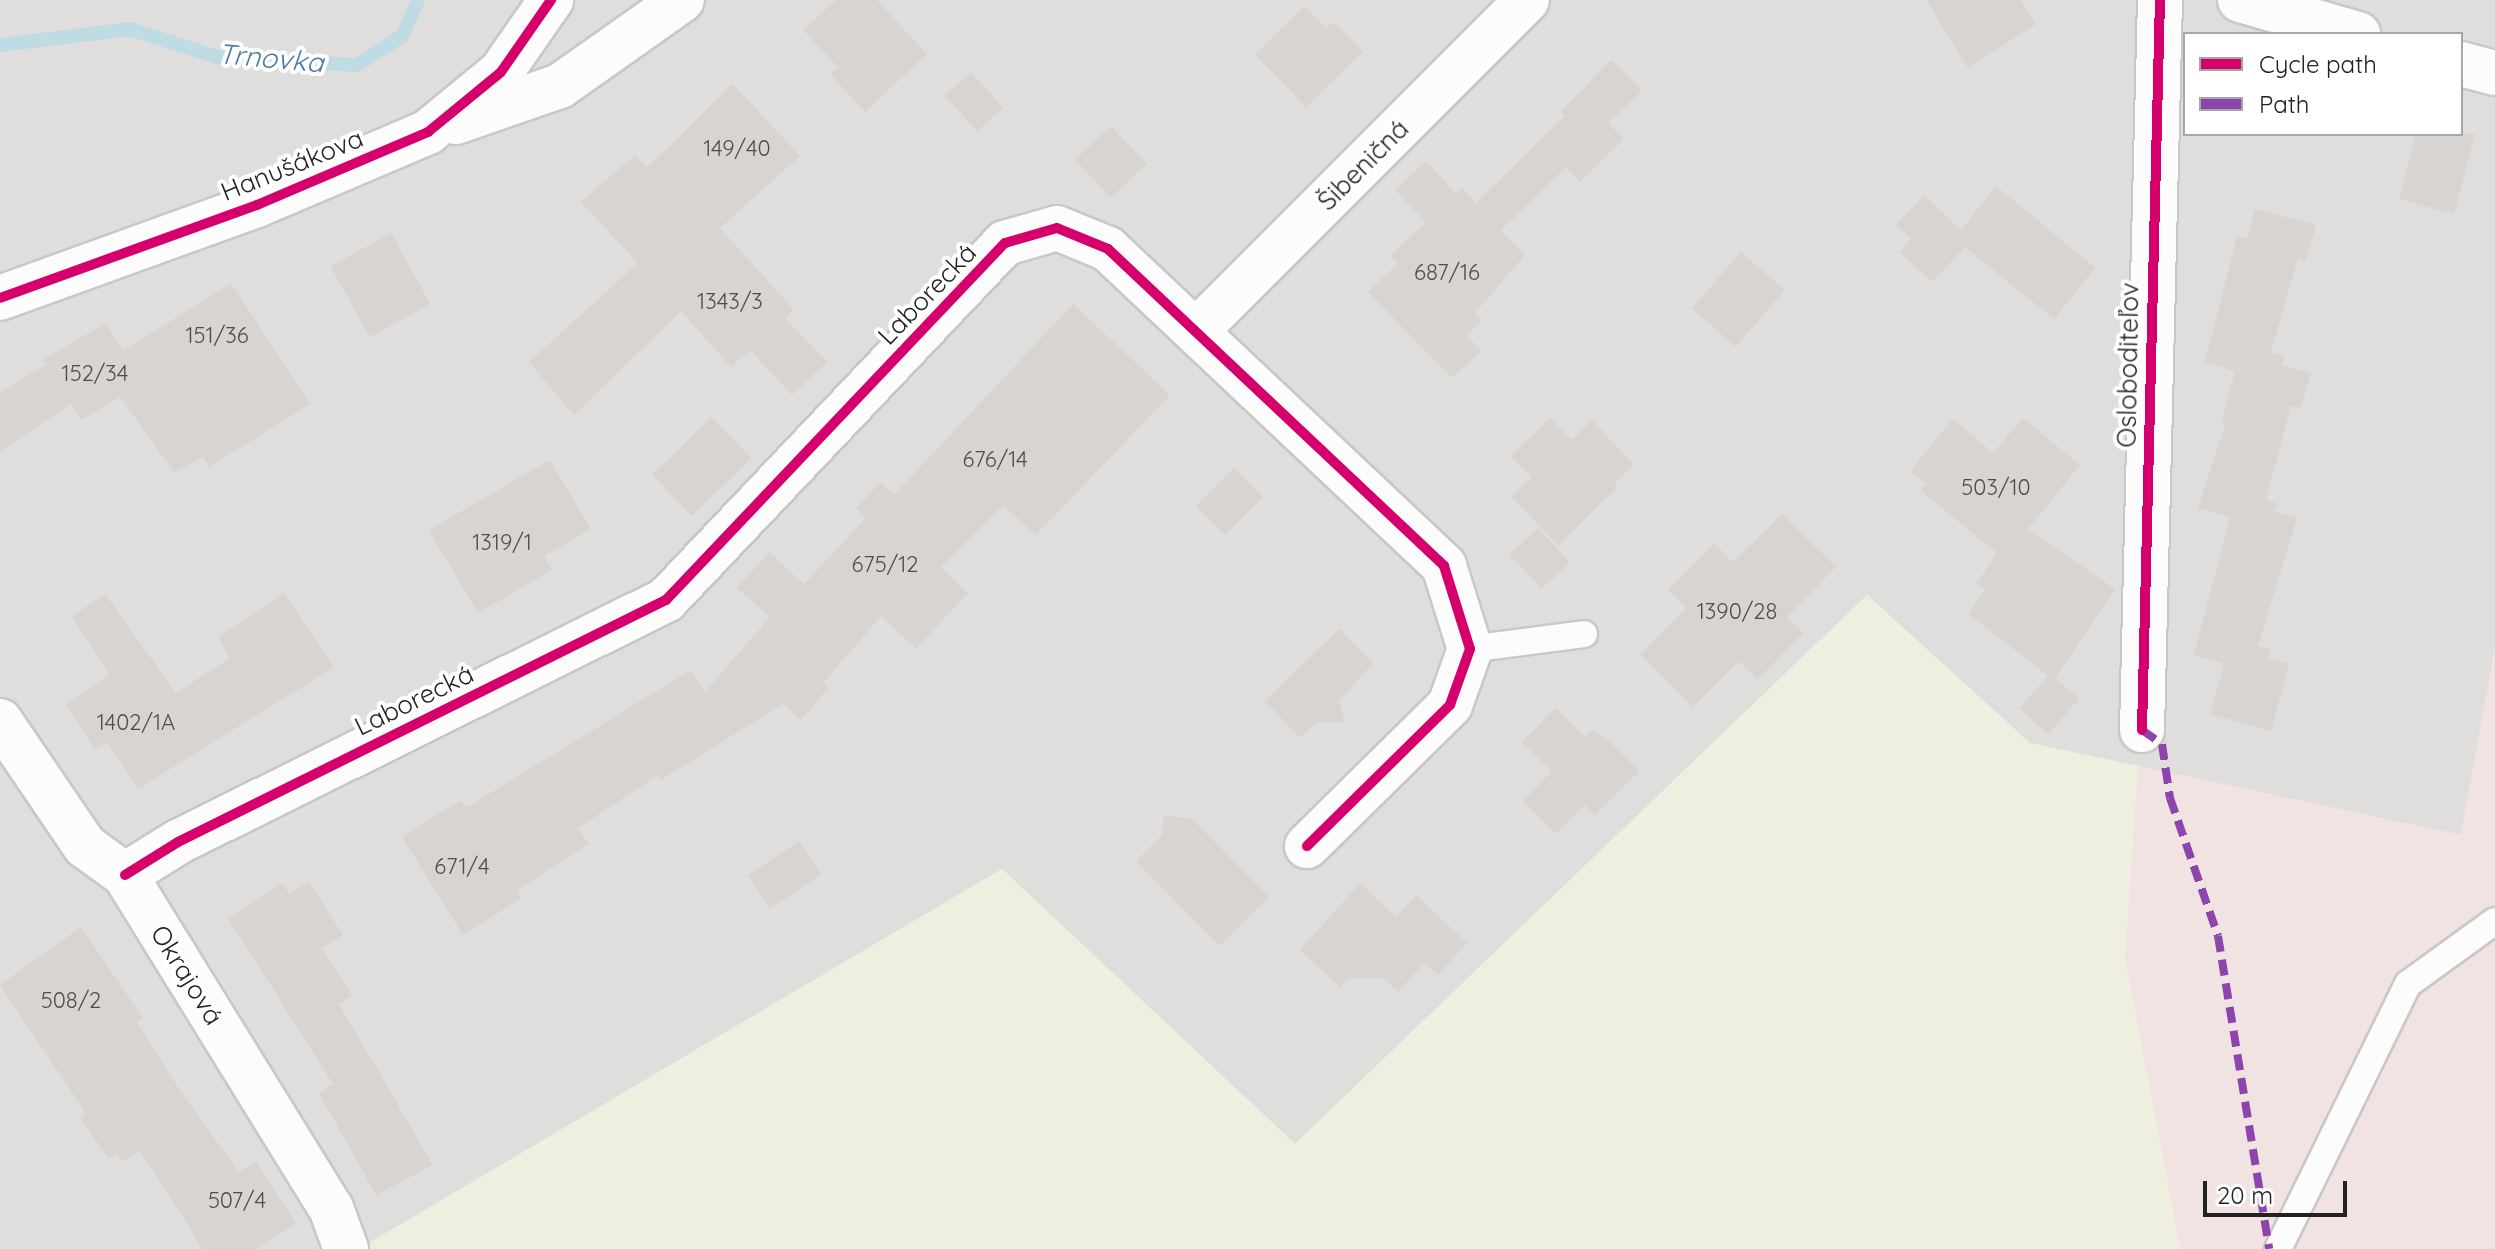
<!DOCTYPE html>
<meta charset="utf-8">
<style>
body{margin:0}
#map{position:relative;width:2495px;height:1249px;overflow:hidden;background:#f0eeeb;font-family:Quicksand,sans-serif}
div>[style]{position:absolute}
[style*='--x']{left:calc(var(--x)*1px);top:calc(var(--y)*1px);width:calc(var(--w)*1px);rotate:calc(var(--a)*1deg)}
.residential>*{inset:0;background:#dfdedc}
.commercial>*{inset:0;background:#f1e3e1}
.farmland>*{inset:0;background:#efefdf}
.stream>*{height:14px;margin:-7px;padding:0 7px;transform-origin:7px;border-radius:7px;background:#bfdbe3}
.building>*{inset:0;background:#d7d4d2;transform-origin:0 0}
.roads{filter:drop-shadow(2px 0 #c9c8c7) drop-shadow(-2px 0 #c9c8c7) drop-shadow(0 2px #c9c8c7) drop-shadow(0 -2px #c9c8c7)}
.lane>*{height:26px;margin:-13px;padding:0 13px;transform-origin:13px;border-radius:13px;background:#fdfcfc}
.street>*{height:44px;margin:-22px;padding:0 22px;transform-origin:22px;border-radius:22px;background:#fdfcfc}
.quiet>*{height:8px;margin-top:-4px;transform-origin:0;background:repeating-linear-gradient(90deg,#8e44ad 0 16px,transparent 0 24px)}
.cycleway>*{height:10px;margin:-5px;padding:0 5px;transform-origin:5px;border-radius:5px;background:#d6006c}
span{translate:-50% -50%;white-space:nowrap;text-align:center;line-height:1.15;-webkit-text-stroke:8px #fff;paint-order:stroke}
.number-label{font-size:22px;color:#4f4e4e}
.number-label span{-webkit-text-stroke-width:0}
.street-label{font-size:26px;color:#222}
.water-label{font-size:28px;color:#4a7aab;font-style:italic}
.legend{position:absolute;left:2183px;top:32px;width:280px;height:104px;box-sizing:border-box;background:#fff;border:2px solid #a7a7a7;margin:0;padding:10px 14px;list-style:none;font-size:24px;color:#222}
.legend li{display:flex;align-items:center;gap:16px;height:40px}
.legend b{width:40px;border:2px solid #a7a7a7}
.scale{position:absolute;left:2203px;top:1181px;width:144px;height:36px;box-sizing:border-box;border:4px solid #222;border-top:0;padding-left:10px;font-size:24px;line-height:28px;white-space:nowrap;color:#222;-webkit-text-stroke:6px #fff;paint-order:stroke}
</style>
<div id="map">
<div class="residential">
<i style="clip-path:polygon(evenodd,0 0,2495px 0,2495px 648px,2461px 835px,2030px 743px,1867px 595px,1295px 1144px,1002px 869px,359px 1249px,0 1249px,0 0,2185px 34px,2461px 34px,2461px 134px,2185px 134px,2185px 34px)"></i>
</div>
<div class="commercial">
<i style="clip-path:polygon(2495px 648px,2495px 1249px,2180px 1249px,2125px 958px,2138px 766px,2461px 835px)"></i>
</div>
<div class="farmland">
<i style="clip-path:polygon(1867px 595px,2030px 743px,2138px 766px,2125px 958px,2180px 1249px,359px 1249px,1002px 869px,1295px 1144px)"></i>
</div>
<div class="stream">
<i style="--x:0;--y:45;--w:131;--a:-7"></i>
<i style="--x:130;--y:29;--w:91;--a:17.8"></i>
<i style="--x:217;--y:57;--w:140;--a:3.3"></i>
<i style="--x:357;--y:65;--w:54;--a:-32.8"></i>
<i style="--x:402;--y:36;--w:39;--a:-66"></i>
</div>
<div class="building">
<i style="clip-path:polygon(836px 0,877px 0,927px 54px,865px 112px,830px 74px,838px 67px,803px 30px)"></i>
<i style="clip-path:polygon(1926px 0,2021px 0,2036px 24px,1968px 68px)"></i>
<i style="clip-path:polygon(1305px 6px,1326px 28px,1333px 22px,1363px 52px,1306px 107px,1255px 54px)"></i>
<i style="clip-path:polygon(1611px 60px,1642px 91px,1608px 123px,1624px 139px,1580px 182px,1566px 167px,1501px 230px,1525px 255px,1475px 313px,1482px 321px,1467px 335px,1481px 351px,1452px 378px,1368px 292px,1398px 263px,1390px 256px,1426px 222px,1395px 190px,1426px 161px,1456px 194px,1462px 188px,1476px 203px,1565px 116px,1561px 111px)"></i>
<i style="left:971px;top:72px;width:48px;height:35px;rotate:48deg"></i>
<i style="clip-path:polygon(733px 84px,800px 156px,720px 228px,794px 310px,785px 318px,827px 362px,792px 395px,750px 350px,731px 367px,681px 311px,574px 415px,529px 362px,638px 263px,581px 202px,635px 155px,647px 168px)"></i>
<i style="left:1111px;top:126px;width:52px;height:49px;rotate:47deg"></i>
<i style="clip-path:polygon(2416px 134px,2475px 134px,2454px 214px,2399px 199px)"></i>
<i style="clip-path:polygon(1996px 186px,2095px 268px,2054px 319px,1965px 247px,1932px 282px,1900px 252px,1911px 239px,1896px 225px,1924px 195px,1961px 230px)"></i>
<i style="clip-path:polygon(2255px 209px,2316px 225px,2306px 261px,2298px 259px,2271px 352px,2284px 356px,2282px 365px,2311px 373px,2301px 408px,2291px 406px,2266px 500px,2278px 504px,2275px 512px,2297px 518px,2258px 646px,2271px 650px,2268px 659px,2289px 664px,2271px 731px,2210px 714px,2224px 664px,2194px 655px,2230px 517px,2198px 508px,2226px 421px,2222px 420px,2235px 371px,2205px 362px,2237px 237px,2247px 239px)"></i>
<i style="left:391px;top:233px;width:81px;height:69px;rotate:61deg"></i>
<i style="left:1741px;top:252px;width:58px;height:75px;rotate:41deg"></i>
<i style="clip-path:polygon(231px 283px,310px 404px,209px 467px,203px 457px,174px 472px,120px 397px,81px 420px,71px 404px,0 452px,0 392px,46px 365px,43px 360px,106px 323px,123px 351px)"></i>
<i style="clip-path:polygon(1073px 304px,1170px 395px,1036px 535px,1003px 505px,941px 567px,968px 593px,916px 649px,881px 616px,823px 683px,828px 688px,801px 720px,783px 704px,661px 780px,658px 775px,578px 828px,589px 844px,517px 890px,522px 898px,463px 935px,402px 837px,461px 800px,466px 808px,691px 670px,705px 692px,770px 617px,737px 588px,769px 552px,804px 584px,866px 518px,856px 508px,881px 482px,894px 495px)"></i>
<i style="left:712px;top:417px;width:57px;height:83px;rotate:46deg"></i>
<i style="clip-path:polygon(1550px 418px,1571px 440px,1592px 420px,1634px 465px,1614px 484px,1617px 488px,1558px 545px,1512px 497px,1532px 477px,1511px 456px)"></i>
<i style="clip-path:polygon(2023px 418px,2080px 465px,2028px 529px,2115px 589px,2055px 678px,2079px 699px,2048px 734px,2019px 708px,2048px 676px,1969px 614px,1985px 590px,1976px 584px,1997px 553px,1921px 491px,1926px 484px,1910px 471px,1953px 419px,1993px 453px)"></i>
<i style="clip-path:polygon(550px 460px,591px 529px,544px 556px,552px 570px,478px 613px,429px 530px)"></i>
<i style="left:1234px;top:468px;width:41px;height:54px;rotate:45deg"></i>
<i style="clip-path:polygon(1782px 514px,1836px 567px,1787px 617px,1803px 633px,1757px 680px,1739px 661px,1693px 707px,1640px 655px,1687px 608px,1668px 590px,1714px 543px,1733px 562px)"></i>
<i style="left:1538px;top:528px;width:47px;height:39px;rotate:47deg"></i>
<i style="clip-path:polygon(284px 593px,334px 667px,138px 789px,108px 742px,95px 750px,66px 704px,110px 675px,72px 616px,105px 594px,176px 693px,230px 658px,218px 637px)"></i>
<i style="clip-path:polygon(1339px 629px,1373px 663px,1339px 701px,1345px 722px,1316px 723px,1300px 738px,1265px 701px)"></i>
<i style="clip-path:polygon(1555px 708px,1585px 737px,1592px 730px,1608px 740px,1639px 771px,1595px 816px,1585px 805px,1555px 834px,1523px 801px,1552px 771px,1522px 742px)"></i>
<i style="clip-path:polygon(1164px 816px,1191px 818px,1269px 897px,1219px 946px,1136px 861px,1162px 835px)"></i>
<i style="left:799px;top:841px;width:40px;height:62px;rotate:56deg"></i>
<i style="clip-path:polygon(309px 882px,343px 935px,322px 948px,352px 995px,339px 1004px,433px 1165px,376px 1195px,319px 1093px,333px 1084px,228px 918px,283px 883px,289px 894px)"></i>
<i style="clip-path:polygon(1360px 883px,1396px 917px,1416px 895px,1467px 943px,1438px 975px,1424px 963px,1398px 992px,1383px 978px,1347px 979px,1340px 987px,1300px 950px)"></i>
<i style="clip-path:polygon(81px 927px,143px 1018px,137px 1022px,181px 1092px,239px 1172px,256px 1161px,296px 1224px,256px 1249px,203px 1249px,140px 1150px,122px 1162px,116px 1154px,109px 1159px,80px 1117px,86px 1113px,0 985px)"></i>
</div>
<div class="roads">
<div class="lane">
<i style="--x:1470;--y:649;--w:115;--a:-7.5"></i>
<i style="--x:2278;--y:1249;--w:295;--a:-63.9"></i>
<i style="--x:2408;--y:984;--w:107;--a:-35.9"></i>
</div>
<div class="street">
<i style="--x:2240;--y:0;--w:123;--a:16.1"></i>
<i style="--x:2461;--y:64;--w:35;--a:15"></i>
<i style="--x:456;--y:122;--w:110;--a:-19.1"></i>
<i style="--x:560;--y:86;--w:149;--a:-35.2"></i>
<i style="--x:0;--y:298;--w:273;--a:-19.9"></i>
<i style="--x:257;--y:205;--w:186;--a:-23.1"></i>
<i style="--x:428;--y:132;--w:94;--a:-39.4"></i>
<i style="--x:501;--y:72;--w:88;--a:-55.2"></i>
<i style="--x:1198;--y:329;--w:465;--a:-45"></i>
<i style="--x:0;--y:721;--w:151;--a:55.8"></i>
<i style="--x:85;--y:846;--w:49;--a:35.9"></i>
<i style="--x:125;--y:875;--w:392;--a:58.3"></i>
<i style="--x:331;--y:1208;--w:44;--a:69.9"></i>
<i style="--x:2142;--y:730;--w:730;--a:-88.59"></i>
<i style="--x:125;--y:875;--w:62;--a:-31.9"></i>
<i style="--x:178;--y:842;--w:545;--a:-26.38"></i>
<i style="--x:666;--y:600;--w:492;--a:-46.5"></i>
<i style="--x:1005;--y:243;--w:54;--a:-16.1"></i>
<i style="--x:1057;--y:228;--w:55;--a:22.4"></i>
<i style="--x:1108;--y:249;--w:462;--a:43.3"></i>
<i style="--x:1444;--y:566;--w:87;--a:72.6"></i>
<i style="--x:1470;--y:649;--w:59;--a:109.7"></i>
<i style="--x:1450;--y:705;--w:201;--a:135.4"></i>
</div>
</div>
<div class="quiet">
<i style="--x:2142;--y:730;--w:24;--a:35"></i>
<i style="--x:2162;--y:744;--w:55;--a:81.6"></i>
<i style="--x:2170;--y:798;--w:146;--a:70.8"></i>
<i style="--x:2218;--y:936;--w:317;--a:80.7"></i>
</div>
<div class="cycleway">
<i style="--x:0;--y:298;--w:273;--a:-19.9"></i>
<i style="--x:257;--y:205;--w:186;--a:-23.1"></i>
<i style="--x:428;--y:132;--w:94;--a:-39.4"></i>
<i style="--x:501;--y:72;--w:88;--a:-55.2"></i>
<i style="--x:2142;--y:730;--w:730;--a:-88.59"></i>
<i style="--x:125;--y:875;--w:62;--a:-31.9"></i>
<i style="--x:178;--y:842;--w:545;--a:-26.38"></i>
<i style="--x:666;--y:600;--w:492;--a:-46.5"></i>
<i style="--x:1005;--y:243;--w:54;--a:-16.1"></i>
<i style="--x:1057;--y:228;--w:55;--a:22.4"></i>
<i style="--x:1108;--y:249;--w:462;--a:43.3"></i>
<i style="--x:1444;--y:566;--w:87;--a:72.6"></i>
<i style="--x:1470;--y:649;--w:59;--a:109.7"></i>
<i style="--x:1450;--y:705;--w:201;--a:135.4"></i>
</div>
<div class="number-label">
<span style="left:737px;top:149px">149/40</span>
<span style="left:1447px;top:273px">687/16</span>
<span style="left:730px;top:302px">1343/3</span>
<span style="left:217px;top:336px">151/36</span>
<span style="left:95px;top:374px">152/34</span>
<span style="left:995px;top:460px">676/14</span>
<span style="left:1996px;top:488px">503/10</span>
<span style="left:502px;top:543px">1319/1</span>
<span style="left:885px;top:565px">675/12</span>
<span style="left:1737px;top:612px">1390/28</span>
<span style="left:136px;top:723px">1402/1A</span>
<span style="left:462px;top:867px">671/4</span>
<span style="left:71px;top:1001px">508/2</span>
<span style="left:237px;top:1201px">507/4</span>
</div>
<div class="street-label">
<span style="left:292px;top:165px;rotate:-22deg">Hanušákova</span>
<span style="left:1363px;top:165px;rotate:-45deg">Šibeničná</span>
<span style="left:927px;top:294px;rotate:-46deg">Laborecká</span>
<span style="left:2128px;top:365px;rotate:-89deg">Osloboditeľov</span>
<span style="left:414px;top:700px;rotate:-26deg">Laborecká</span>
<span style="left:187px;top:975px;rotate:58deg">Okrajová</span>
</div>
<div class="water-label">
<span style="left:271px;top:58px;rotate:5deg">Trnovka</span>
</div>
<ul class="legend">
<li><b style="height:10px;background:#d6006c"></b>Cycle path</li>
<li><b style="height:10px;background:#8e44ad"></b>Path</li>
</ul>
<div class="scale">20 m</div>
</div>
